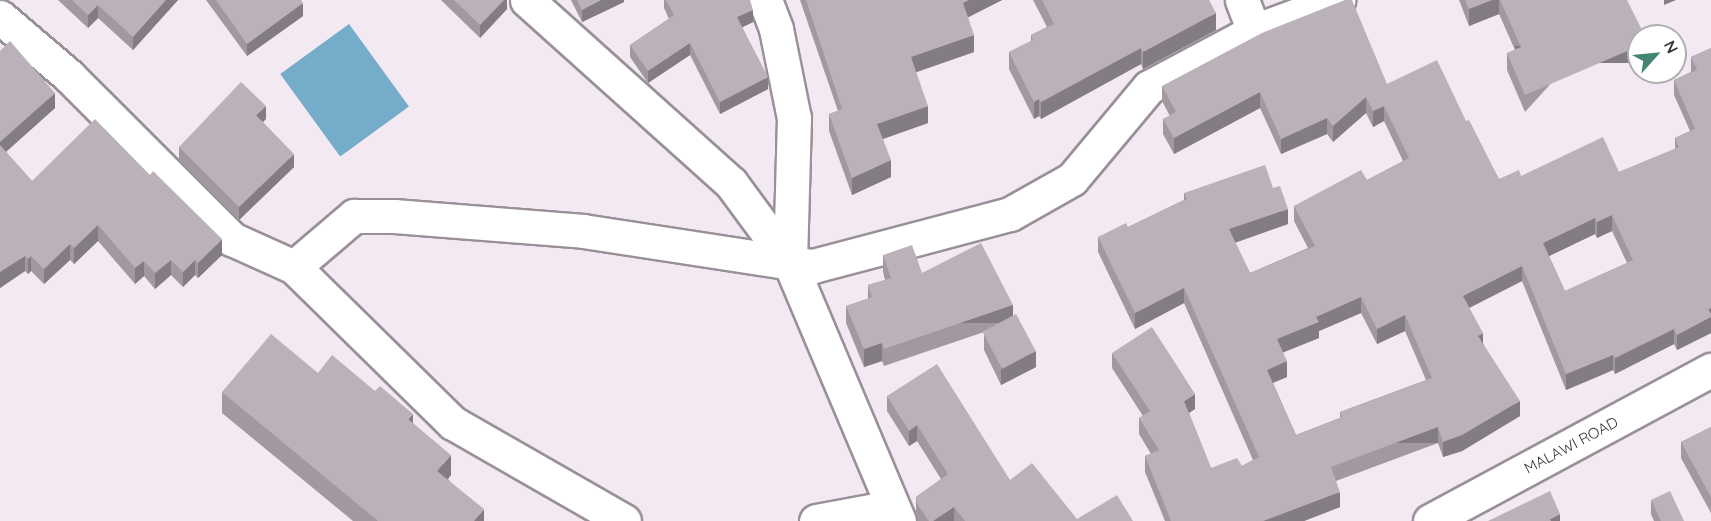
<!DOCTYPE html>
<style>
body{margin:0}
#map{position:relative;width:1711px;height:521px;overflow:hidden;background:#f3e9f3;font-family:Quicksand,sans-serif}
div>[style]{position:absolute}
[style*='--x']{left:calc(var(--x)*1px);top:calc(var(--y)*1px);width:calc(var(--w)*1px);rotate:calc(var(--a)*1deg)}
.water>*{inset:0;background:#74acc9;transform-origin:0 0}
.roads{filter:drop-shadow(2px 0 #999098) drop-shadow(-2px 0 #999098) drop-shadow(0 2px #999098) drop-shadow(0 -2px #999098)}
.minor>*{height:33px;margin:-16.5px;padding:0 16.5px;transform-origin:16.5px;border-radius:16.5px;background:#fff}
.major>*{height:33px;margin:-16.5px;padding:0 16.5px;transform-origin:16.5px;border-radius:16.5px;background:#fff}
.wall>*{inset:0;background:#a198a0}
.shaded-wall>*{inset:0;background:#837c82;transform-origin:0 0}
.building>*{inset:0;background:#bbb1ba;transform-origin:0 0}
span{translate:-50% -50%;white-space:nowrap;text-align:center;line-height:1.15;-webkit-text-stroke:6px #fff;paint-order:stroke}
.street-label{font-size:15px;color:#393539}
.north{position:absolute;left:1627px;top:24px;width:60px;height:60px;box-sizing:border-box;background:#fff;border:2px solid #b0aeb0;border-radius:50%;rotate:63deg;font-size:16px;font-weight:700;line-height:24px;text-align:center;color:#393539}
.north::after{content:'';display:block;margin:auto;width:21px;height:27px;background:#438475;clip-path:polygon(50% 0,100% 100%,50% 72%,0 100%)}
</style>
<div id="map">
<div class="water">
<i style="left:349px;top:24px;width:102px;height:85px;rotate:54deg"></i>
</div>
<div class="roads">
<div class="minor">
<i style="--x:527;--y:0;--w:274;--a:41.9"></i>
<i style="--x:731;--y:183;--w:99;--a:53.6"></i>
<i style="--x:790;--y:263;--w:280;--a:67.1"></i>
<i style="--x:765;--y:0;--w:31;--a:69"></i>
<i style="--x:776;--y:29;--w:91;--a:78.6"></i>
<i style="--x:794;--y:118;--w:145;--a:91.6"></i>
<i style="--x:1242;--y:0;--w:33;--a:69"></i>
<i style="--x:0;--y:17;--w:91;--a:40.5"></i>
<i style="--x:69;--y:76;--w:231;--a:45"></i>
<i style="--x:232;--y:239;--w:68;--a:24.3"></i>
<i style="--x:294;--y:267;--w:223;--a:44.5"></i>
<i style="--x:453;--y:423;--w:197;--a:29.8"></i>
<i style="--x:294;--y:267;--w:79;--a:-40.4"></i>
<i style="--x:354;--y:216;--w:40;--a:0"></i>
<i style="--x:394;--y:216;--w:190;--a:4.5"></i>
<i style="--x:583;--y:231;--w:233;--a:8.7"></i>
<i style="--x:813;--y:266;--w:204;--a:-14.8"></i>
<i style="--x:1010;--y:214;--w:71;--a:-29.4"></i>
<i style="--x:1072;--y:179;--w:120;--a:-50.1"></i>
<i style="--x:1149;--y:87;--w:119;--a:-28.1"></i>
<i style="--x:1254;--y:31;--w:90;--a:-20.3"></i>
<i style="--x:816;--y:521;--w:77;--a:-10.4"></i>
</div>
<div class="major">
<i style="--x:1430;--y:521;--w:319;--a:-28.3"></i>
</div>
</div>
<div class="wall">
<i style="clip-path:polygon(58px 0,178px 0,133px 50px,98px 18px,88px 28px)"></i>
<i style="clip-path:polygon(206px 0,301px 0,303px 16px,247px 56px)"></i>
<i style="clip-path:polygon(441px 0,507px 0,507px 9px,480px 38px)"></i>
<i style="clip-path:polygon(571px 0,624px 0,624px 2px,582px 22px)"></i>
<i style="clip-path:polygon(664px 0,750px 0,753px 22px,742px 27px,768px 89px,720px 114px,690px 55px,648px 83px,630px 57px,630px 45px,669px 19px,664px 8px)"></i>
<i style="clip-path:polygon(800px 0,1002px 0,968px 17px,974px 52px,916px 72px,928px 123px,883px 139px,891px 177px,852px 195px,829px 131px,829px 114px,838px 111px)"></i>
<i style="clip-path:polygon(1033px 0,1209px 0,1216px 30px,1143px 69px,1141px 64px,1041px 119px,1039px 116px,1034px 119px,1009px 69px,1009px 52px,1031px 41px,1031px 35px,1047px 27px)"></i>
<i style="clip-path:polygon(1459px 0,1627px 0,1525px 112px,1507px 70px,1507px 53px,1515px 50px,1499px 14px,1469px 26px)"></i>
<i style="clip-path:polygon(evenodd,1711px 48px,1711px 333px,1677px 350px,1674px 344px,1615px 374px,1613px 370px,1566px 390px,1522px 281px,1469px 308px,1483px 343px,1520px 416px,1462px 451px,1443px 457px,1438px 443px,1336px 481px,1340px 507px,1304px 521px,1165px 521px,1145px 472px,1145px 456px,1151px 454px,1139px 434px,1139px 418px,1143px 416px,1112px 368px,1112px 353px,1195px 409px,1189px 413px,1211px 468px,1242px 466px,1253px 460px,1184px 303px,1135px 329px,1098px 252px,1098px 237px,1128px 227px,1184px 200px,1184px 193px,1273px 188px,1288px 224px,1235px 242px,1250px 273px,1308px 248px,1294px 221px,1294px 206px,1367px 180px,1403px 161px,1384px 121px,1373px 127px,1366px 113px,1333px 142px,1327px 134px,1281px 154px,1260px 108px,1174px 154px,1163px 134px,1163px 119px,1170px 116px,1162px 101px,1162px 86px,1387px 84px,1466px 121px,1499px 179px,1521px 176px,1619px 172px,1675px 149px,1675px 138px,1690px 131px,1674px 95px,1674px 80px,1691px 72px,1691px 57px,1711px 48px,1612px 231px,1627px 263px,1565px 291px,1549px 256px,1595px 234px,1597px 238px,1612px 231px,1711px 48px,1361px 313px,1377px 344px,1405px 331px,1426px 380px,1340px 412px,1340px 418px,1296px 435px,1273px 383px,1287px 377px,1283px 352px,1319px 338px,1319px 331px,1361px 313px)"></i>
<i style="clip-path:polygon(0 51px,55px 108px,6px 152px,32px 181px,222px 255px,198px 278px,195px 275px,183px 287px,171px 275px,155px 289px,144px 276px,135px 284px,98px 241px,74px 264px,70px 260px,44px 284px,31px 271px,28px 274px,25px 271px,0 288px)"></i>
<i style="clip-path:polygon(266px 119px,263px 122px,294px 167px,239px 220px,179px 160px,179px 147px)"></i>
<i style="clip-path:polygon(883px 255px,1013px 316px,1036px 367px,1001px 385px,984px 350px,984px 334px,990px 330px,884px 366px,882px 361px,864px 367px,846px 323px,846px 306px,868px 299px,868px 285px,885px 280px,883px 272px)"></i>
<i style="clip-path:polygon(318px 373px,413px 423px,451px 475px,448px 479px,484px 521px,353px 521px,222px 413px,222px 392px)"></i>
<i style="clip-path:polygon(887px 396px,1010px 480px,1077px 519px,1133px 521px,918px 521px,916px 512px,916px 497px,941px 479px,917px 441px,909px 446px,887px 411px)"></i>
<i style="clip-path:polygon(1711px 427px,1711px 513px,1681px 458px,1681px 442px)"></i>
<i style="clip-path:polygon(1651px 500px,1684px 521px,1654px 521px,1651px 514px)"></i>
</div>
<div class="shaded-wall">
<i style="clip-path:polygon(166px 0,178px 0,133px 50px,133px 37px)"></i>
<i style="clip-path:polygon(504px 0,507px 0,507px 9px,480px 38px,480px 25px)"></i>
<i style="clip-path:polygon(601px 0,624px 0,624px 2px,582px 22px,582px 10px)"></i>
<i style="clip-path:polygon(969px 0,1002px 0,963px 20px,963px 3px)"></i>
<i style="clip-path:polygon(1492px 0,1499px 0,1499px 14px,1469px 26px,1469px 9px)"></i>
<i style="clip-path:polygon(1664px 0,1676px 0,1664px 5px)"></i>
<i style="clip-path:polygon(303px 3px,303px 16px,247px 56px,247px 44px)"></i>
<i style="clip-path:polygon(98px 5px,98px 18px,88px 28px,88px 15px)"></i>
<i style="clip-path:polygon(753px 10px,753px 22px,737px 30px,737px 17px)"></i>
<i style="clip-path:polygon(1216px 13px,1216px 30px,1143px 69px,1143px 52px)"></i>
<i style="clip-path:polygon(974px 35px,974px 52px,911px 74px,911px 57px)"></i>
<i style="clip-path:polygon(690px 43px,690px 55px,648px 83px,648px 71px)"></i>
<i style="left:1639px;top:46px;width:17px;height:124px;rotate:90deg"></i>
<i style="clip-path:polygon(1141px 48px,1141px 64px,1041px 119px,1041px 102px)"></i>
<i style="clip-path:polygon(768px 77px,768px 89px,720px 114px,720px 102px)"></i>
<i style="clip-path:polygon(1260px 92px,1260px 108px,1174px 154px,1174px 138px)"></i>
<i style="clip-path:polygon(55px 93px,55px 108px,0 157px,0 142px)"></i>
<i style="clip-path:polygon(1366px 97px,1366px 113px,1333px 142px,1333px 126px)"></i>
<i style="clip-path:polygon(1039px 99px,1039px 116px,1034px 119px,1034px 102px)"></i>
<i style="clip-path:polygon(266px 106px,266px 119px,256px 128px,256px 115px)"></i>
<i style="clip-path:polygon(928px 106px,928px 123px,877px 141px,877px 124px)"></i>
<i style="clip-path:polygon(1384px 106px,1384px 121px,1373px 127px,1373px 111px)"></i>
<i style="clip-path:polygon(1327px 118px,1327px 134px,1281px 154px,1281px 139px)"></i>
<i style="clip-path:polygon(294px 154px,294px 167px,239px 220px,239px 207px)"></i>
<i style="clip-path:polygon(891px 160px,891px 177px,852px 195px,852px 178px)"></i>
<i style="clip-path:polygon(1288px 209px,1288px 224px,1229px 245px,1229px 229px)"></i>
<i style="clip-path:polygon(1612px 215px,1612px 231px,1597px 238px,1597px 222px)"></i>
<i style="clip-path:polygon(1595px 218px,1595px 234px,1543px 259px,1543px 243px)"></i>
<i style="clip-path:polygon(98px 225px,98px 241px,74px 264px,74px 248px)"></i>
<i style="clip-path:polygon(222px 239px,222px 255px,198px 278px,198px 263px)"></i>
<i style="clip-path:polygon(70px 244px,70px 260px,44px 284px,44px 269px)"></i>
<i style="clip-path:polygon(25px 256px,25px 271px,0 288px,0 272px)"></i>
<i style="clip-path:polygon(31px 256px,31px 271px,28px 274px,28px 259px)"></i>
<i style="clip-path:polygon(171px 260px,171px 275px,155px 289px,155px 273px)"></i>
<i style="clip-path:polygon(195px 260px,195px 275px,183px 287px,183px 272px)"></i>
<i style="clip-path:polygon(144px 261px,144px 276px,135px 284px,135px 268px)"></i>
<i style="clip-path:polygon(1522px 266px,1522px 281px,1463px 311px,1463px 296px)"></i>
<i style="clip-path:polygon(1184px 288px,1184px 303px,1135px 329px,1135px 313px)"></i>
<i style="clip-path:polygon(1361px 297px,1361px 313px,1319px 331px,1319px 338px,1277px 355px,1277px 339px,1316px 317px)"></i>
<i style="left:1013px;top:305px;width:18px;height:136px;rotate:90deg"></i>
<i style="clip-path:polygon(1711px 308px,1711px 333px,1677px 350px,1677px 335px)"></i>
<i style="clip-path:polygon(1405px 315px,1405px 331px,1377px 344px,1377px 329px)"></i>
<i style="clip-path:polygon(1674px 329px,1674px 344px,1615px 374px,1615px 358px)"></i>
<i style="clip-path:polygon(1483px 333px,1483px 349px,1478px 336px)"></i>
<i style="clip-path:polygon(882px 343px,882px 361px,864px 367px,864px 349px)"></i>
<i style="clip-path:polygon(1036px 351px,1036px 367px,1001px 385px,1001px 368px)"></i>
<i style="clip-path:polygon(1613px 355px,1613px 370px,1566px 390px,1566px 374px)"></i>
<i style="clip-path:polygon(1287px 361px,1287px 377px,1267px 385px,1267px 370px)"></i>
<i style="clip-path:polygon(1195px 394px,1195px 409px,1184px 416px,1184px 401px)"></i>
<i style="clip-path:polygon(1520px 401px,1520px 416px,1462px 451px,1443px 457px,1443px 442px)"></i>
<i style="clip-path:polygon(413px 414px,413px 434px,408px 419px)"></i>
<i style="clip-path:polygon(917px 425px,917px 441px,909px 446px,909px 431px)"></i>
<i style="left:1438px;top:427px;width:16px;height:114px;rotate:90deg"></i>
<i style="clip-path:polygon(451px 455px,451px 475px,437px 491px,437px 471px)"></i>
<i style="clip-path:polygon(1340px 492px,1340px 507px,1304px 521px,1263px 521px)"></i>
<i style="clip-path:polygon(954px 507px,954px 521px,933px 521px)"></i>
<i style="clip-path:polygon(484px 509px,484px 521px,474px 521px)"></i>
<i style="clip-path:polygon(1560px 514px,1560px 521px,1550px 521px,1550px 519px)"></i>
</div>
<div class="building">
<i style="clip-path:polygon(72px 0,166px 0,133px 37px,98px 5px,88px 15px)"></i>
<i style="clip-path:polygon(216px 0,301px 0,303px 3px,247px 44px)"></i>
<i style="clip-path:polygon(454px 0,504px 0,480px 25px)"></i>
<i style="clip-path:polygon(577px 0,601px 0,582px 10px)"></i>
<i style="clip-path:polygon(666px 0,750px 0,753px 10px,737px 17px,768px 77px,720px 102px,690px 43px,648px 71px,630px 45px,674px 15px)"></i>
<i style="clip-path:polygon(806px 0,969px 0,963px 3px,974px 35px,911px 57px,928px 106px,877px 124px,891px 160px,852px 178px,829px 114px,842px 109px)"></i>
<i style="clip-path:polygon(1042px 0,1209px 0,1216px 13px,1143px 52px,1141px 48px,1041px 102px,1039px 99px,1034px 102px,1009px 52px,1033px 40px,1031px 35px,1054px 24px)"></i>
<i style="clip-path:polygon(evenodd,1345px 0,1352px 0,1387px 84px,1437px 60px,1466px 121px,1469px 120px,1499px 179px,1519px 170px,1521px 176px,1603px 137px,1619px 172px,1679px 147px,1675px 138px,1695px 129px,1674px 80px,1697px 70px,1691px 57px,1711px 48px,1711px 308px,1708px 309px,1711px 314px,1711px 317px,1677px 335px,1674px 329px,1615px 358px,1613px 355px,1566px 374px,1522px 266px,1463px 296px,1483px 333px,1478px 336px,1520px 401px,1462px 435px,1443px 442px,1438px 427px,1331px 467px,1340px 492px,1263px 521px,1171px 521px,1145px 456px,1159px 450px,1139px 418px,1150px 411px,1112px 353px,1152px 327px,1195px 394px,1184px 401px,1211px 468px,1237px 458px,1242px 466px,1259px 457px,1184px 288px,1135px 313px,1098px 237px,1126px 223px,1128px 227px,1187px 199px,1184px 193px,1265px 165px,1273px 188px,1280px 186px,1288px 209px,1229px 229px,1250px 273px,1315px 246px,1294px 206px,1361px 170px,1367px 180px,1409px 158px,1384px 106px,1373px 111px,1366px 97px,1333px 126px,1327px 118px,1281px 139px,1260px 92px,1174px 138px,1163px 119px,1176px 112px,1162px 86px,1262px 33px,1345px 0,1612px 215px,1633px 260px,1565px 291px,1543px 243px,1595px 218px,1597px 222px,1612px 215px,1345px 0,1361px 297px,1377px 329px,1405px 315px,1432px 378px,1340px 412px,1342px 417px,1296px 435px,1267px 370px,1287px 361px,1277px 339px,1319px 322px,1316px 317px,1361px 297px)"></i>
<i style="clip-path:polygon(1465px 0,1492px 0,1469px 9px)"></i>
<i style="clip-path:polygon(1500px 0,1627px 0,1645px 36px,1639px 36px,1639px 46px,1525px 95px,1507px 53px,1521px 47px)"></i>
<i style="clip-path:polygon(10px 41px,55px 93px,0 142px,0 51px)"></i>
<i style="clip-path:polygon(241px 82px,266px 106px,256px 115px,294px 154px,239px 207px,179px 147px)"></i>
<i style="clip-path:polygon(95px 119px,150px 175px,153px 171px,222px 239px,198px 263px,195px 260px,183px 272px,171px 260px,155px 273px,144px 261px,135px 268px,98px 225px,74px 248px,70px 244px,44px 269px,31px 256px,28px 259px,25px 256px,0 272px,0 145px,32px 181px)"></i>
<i style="clip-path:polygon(981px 243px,1013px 305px,884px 349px,882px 343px,864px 349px,846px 306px,872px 297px,868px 285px,891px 278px,883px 255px,912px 245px,922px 273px)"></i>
<i style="left:1016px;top:314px;width:42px;height:38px;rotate:62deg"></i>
<i style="clip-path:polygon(271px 334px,318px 373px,332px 355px,375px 391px,380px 386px,413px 414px,408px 419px,451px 455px,437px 471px,484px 509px,474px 521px,378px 521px,222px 392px)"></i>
<i style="clip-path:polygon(937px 364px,1010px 480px,1032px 463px,1077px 519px,1117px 495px,1133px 521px,965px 521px,954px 507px,933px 521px,929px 521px,917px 504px,916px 497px,948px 474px,917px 425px,909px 431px,887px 396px)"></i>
<i style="clip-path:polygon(1711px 427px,1711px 497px,1681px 442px)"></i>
<i style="clip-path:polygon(1550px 491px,1560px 514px,1550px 519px,1551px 521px,1488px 521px)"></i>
<i style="clip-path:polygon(1670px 491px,1684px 521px,1661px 521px,1651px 500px)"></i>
</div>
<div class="street-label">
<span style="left:1571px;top:445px;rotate:-28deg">MALAWI ROAD</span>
</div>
<div class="north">N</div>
</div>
